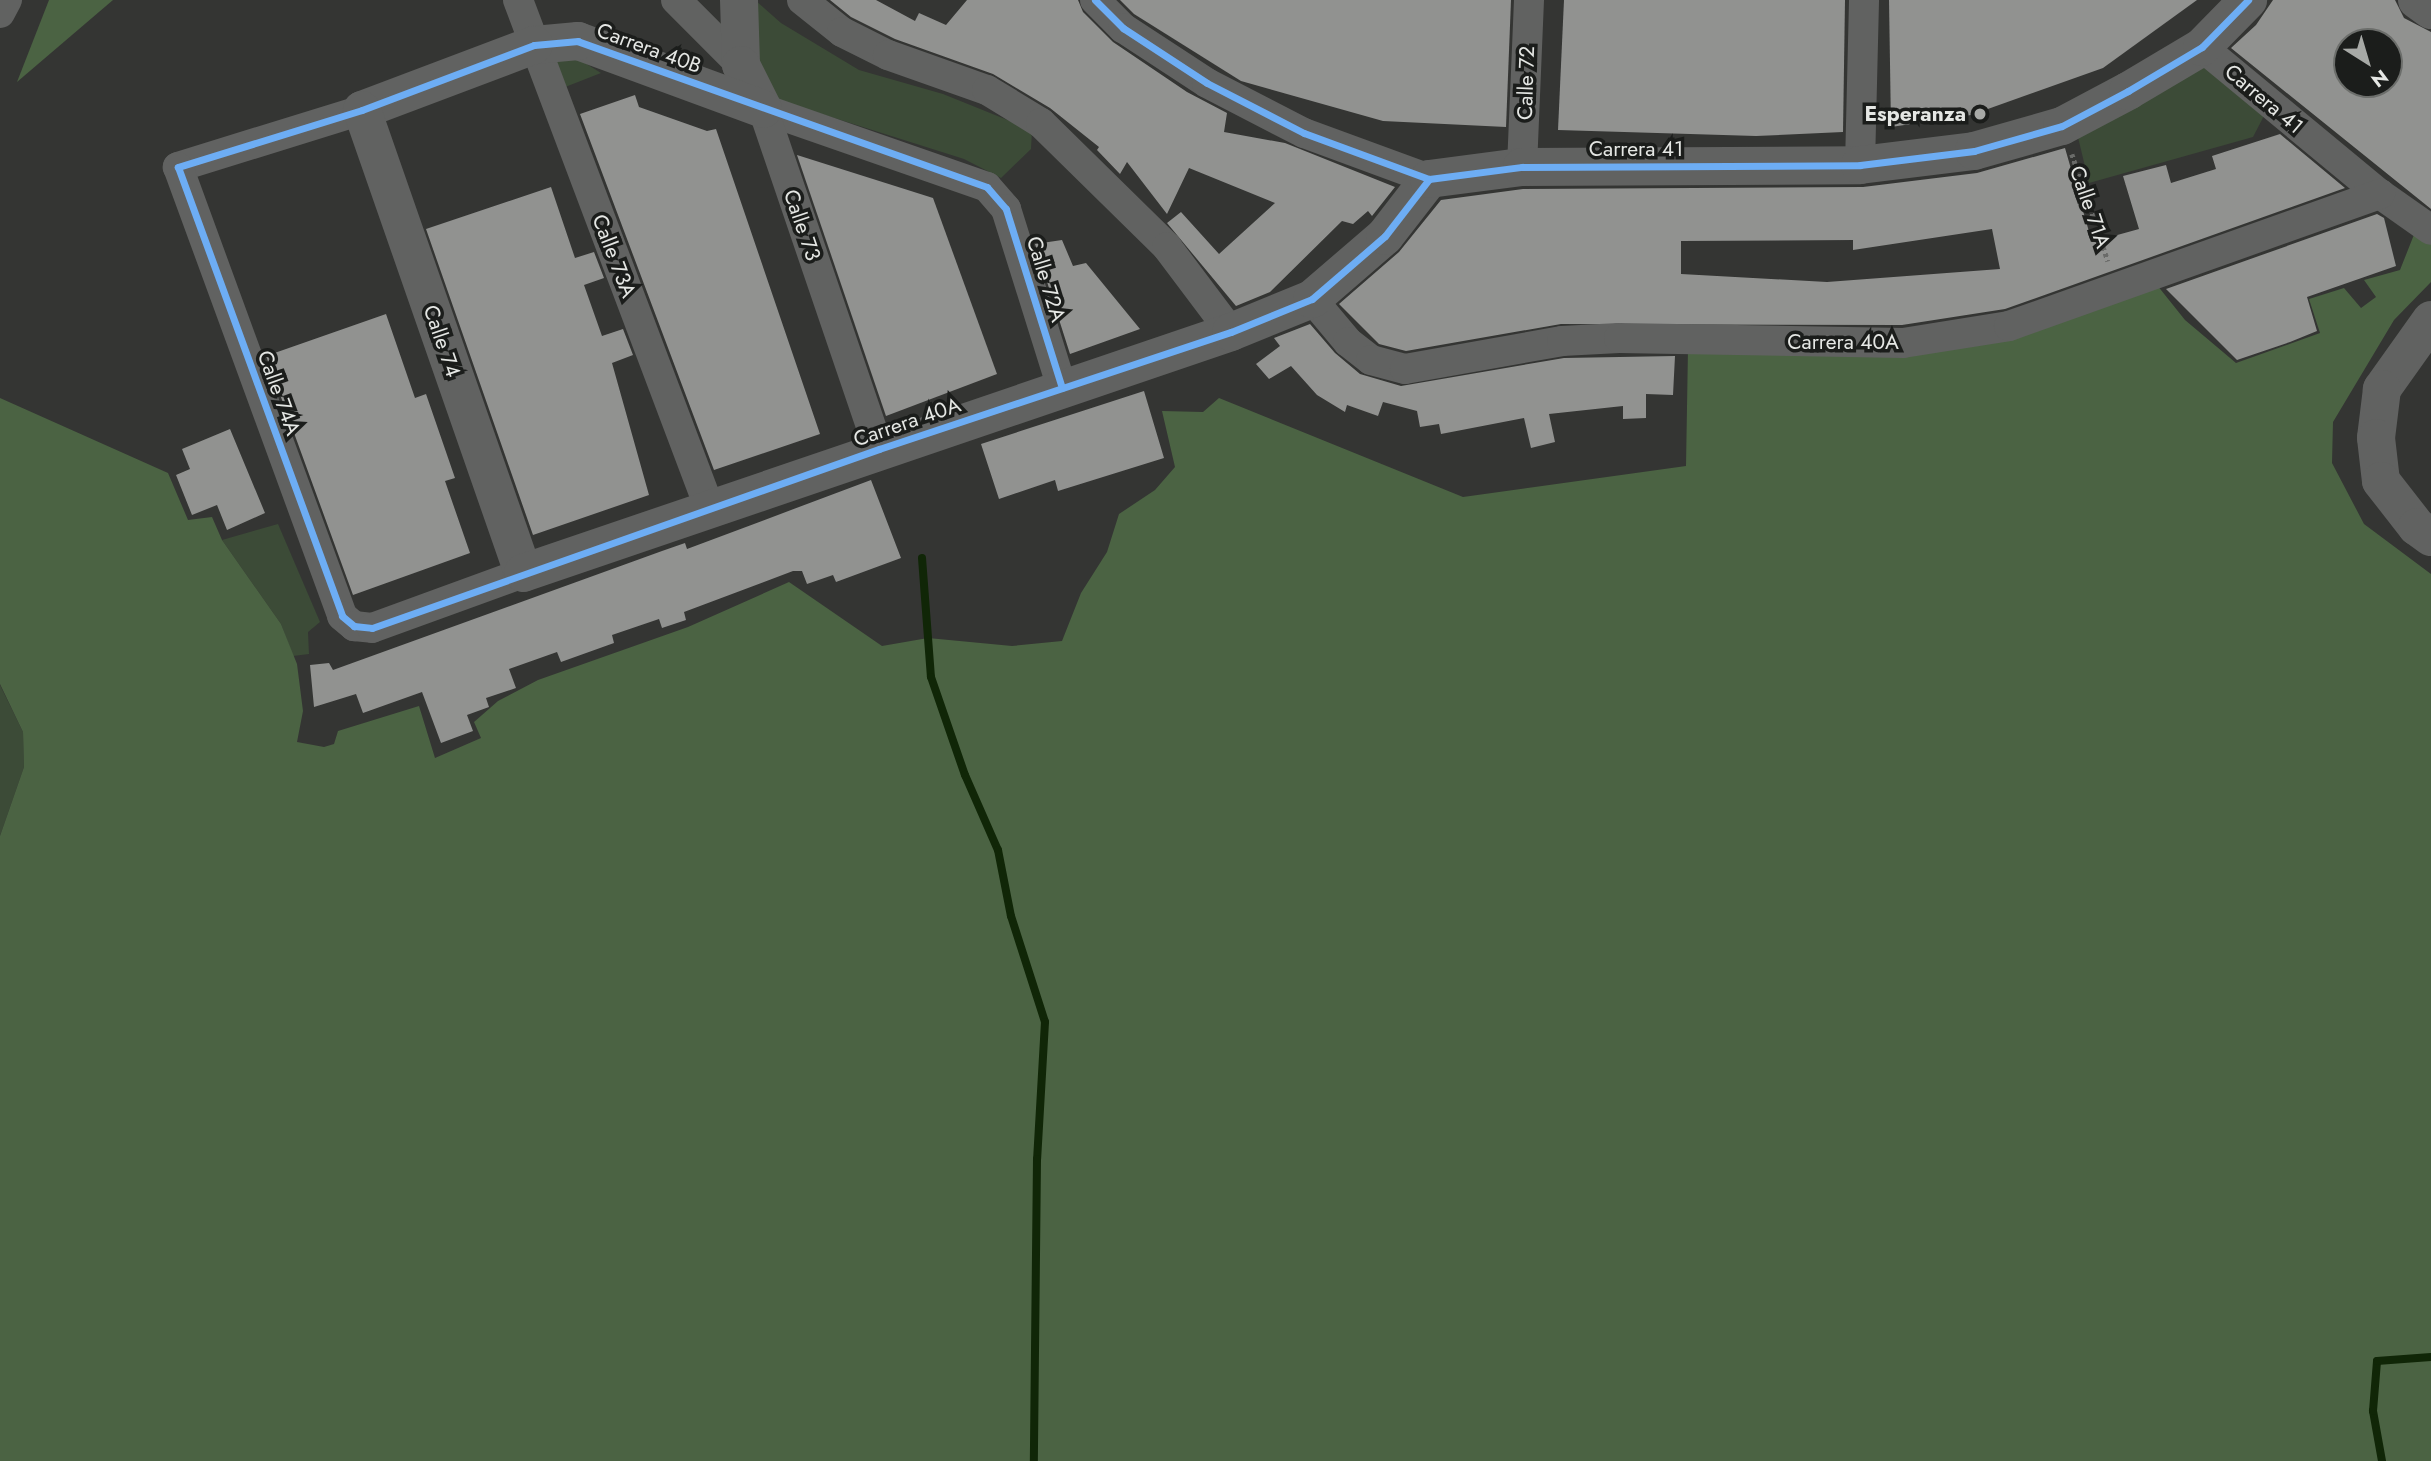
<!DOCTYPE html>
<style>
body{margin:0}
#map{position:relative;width:2431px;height:1461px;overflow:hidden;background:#343533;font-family:Jost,sans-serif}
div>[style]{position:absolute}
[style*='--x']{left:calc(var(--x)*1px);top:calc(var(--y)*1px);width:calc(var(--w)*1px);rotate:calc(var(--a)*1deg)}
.green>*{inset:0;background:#3c4b37}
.forest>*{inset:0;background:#4b6343}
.stream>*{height:8px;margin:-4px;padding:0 4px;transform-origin:4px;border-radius:4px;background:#102607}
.building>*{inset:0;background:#919290}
.path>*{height:4.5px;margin-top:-2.25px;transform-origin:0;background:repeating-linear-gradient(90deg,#6a6b69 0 3.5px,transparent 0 7px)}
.street>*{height:30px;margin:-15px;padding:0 15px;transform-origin:15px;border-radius:15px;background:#616261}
.secondary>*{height:38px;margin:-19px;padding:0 19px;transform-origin:19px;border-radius:19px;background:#616261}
.cycleway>*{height:7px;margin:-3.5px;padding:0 3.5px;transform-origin:3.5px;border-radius:3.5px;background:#6dadf4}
.dots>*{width:19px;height:19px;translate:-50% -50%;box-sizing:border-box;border:4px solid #1b1d1b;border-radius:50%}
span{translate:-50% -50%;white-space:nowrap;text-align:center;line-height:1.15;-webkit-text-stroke:7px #1b1d1b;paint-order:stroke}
.street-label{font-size:21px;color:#e5e7e4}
.poi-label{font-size:21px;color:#e5e7e4;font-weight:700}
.right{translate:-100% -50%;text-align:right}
.north{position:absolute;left:2333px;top:28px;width:70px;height:70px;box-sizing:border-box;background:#1b1d1b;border:2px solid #6c6e6b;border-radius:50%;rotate:143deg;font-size:19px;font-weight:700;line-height:28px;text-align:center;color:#e5e7e4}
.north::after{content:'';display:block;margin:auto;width:24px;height:32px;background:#a7a9a6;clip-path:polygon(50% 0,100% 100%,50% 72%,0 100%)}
</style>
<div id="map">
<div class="green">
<i style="clip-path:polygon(755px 0,781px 23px,859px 70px,943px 94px,1032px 130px,1031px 149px,1001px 178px,964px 159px,768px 97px,756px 82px)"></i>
<i style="clip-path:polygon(551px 46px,561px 48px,601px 73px,555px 91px)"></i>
<i style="clip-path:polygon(2196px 52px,2267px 110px,2253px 137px,2089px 183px,2076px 129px)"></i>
<i style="clip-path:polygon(278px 524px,320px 622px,308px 632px,309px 654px,293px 656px,281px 624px,222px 540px)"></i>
<i style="clip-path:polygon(0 685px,23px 732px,24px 767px,0 836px)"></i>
</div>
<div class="forest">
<i style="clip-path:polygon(49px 0,113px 0,17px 82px)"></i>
<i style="clip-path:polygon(2417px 227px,2431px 236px,2431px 282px,2394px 320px,2333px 422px,2332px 463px,2364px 524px,2431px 574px,2431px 1461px,0 1461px,0 836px,24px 767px,23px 732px,0 684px,0 398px,168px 473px,188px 520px,212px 517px,222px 540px,281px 624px,297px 664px,303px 711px,297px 742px,324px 747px,334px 744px,338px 731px,419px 706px,435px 758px,481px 738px,474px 722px,498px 701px,538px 680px,688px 627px,789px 582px,882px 646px,928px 638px,1012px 646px,1062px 641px,1081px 593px,1107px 552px,1119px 514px,1155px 490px,1175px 467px,1162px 411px,1203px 412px,1219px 398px,1463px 497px,1686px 466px,1688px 348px,1915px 351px,2157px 285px,2185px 320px,2236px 363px,2320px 333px,2309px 299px,2344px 288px,2361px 308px,2376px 297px,2364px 280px,2400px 270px)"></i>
</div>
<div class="stream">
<i style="--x:922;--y:558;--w:119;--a:85.7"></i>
<i style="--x:931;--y:677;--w:104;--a:70.9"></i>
<i style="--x:965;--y:775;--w:82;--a:66.3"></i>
<i style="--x:998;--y:850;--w:67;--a:78.9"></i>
<i style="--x:1011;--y:916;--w:111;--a:72.2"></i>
<i style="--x:1045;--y:1022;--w:137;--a:93.3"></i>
<i style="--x:1037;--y:1159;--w:302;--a:90.6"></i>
<i style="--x:2382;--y:1461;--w:51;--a:-100.2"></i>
<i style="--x:2373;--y:1411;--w:50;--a:-85.4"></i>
<i style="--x:2377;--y:1361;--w:54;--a:-4.2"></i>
</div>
<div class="building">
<i style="clip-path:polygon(830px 0,876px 0,915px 21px,919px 13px,946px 25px,967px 0,1078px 0,1083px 12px,1113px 42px,1187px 92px,1227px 113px,1224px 132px,1285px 143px,1395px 187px,1372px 216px,1368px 211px,1353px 224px,1342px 221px,1270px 292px,1236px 306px,1167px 223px,1181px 212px,1219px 254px,1275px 203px,1189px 168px,1167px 214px,1127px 162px,1120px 174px,1097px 150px,1099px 147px,1050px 108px,993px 74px,895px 39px,851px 17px)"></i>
<i style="clip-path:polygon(1120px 0,1511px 0,1506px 127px,1383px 121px,1241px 81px,1134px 14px)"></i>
<i style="clip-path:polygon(1564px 0,1845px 0,1843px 132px,1756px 136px,1558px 130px)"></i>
<i style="clip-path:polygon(1889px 0,2197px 0,2103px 68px,1971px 115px,1891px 127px)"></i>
<i style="clip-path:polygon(evenodd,2273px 0,2395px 0,2404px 18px,2431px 32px,2431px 209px,2231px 48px,2256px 25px,2273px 0,2347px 42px,2389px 42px,2389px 84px,2347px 84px,2347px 42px)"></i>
<i style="clip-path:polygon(635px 95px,639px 107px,707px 131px,716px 129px,820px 434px,714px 470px,580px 114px)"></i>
<i style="clip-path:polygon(evenodd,2280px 134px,2345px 188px,2005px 309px,1902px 325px,1561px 324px,1406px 351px,1379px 344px,1339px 304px,1399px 252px,1441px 200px,1523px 189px,1863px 187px,1977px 173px,2065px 148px,2092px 242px,2139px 229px,2123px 176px,2166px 165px,2171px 183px,2216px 169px,2212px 156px,2280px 134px,1992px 229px,2000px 269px,1827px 282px,1681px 274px,1681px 241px,1853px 240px,1853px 250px,1992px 229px)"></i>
<i style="clip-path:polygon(797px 155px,933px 198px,997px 374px,886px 416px)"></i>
<i style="clip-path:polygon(551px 187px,575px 258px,594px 252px,604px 278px,584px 285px,602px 336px,623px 329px,633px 355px,612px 363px,649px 495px,533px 535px,426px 229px)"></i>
<i style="clip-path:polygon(2377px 214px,2384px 218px,2396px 266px,2307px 297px,2317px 331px,2290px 342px,2237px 360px,2166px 289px)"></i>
<i style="clip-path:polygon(1062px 240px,1073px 266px,1086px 263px,1140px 329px,1070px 354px,1035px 244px)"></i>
<i style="clip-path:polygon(386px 314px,415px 398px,426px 394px,455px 478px,445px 481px,470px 553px,353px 595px,266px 356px)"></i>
<i style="clip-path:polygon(1310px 324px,1335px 353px,1360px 374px,1401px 386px,1564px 358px,1675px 356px,1673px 395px,1646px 394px,1646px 418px,1623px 419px,1623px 406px,1549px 414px,1555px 442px,1531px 448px,1524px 418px,1441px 434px,1439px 424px,1420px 427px,1417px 411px,1383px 402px,1378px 416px,1347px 405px,1345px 412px,1317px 395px,1291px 366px,1269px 379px,1256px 364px,1280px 346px,1274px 338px)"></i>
<i style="clip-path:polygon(1144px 391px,1164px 458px,1058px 491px,1055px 480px,999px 499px,981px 444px)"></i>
<i style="clip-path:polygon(230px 429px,265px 513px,227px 530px,217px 505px,192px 515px,176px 475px,190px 469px,182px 449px)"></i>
<i style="clip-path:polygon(871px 480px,901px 558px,836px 582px,833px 575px,807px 584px,802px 571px,793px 571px,684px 612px,686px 620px,662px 628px,659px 619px,612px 635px,614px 643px,561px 662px,557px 652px,509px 669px,516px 688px,486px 698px,489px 707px,467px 715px,473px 731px,441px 743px,422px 692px,363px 713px,356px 694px,314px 707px,310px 665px,329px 663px,333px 670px,662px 551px,685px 543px,687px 549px)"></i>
</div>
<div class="path">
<i style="--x:2072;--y:154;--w:113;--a:71.4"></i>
</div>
<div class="street">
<i style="--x:518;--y:0;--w:547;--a:69.35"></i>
<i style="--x:676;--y:0;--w:92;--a:45"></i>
<i style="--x:802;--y:0;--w:51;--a:38.7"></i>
<i style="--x:842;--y:32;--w:51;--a:26.6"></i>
<i style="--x:888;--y:55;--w:105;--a:19.5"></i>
<i style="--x:987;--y:90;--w:63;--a:31.4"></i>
<i style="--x:1041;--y:123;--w:177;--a:44.5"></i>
<i style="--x:1167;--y:247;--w:106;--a:53"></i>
<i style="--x:1095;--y:0;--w:40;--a:45"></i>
<i style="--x:1123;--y:28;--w:100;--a:33.2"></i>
<i style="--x:1207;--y:83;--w:109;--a:27.3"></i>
<i style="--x:1304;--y:133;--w:133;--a:20.2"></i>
<i style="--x:0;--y:13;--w:15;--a:-62"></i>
<i style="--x:2202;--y:47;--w:231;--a:39.6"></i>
<i style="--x:2380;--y:194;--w:62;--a:35.2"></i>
<i style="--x:763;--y:109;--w:237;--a:19.2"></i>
<i style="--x:987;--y:187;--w:29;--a:49"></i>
<i style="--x:1006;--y:209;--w:188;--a:72.6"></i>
<i style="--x:763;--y:109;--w:359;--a:71.2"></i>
<i style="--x:362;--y:110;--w:193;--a:162.8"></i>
<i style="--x:178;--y:167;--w:478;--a:69.9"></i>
<i style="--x:342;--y:616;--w:16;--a:40"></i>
<i style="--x:354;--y:626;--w:18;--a:6"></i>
<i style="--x:372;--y:628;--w:161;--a:-20"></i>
<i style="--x:1860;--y:165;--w:165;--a:-88.6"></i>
<i style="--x:1522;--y:167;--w:167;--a:-87.6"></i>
<i style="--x:1312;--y:299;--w:56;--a:50.1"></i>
<i style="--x:1348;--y:342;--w:29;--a:38"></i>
<i style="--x:1371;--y:360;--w:35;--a:15"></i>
<i style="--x:1405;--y:369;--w:159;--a:-10.1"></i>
<i style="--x:1562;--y:341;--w:57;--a:-3"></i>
<i style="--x:1619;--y:338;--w:284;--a:1"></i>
<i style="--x:1903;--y:343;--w:107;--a:-9.1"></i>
<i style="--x:2009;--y:326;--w:394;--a:-19.6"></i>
</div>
<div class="secondary">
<i style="--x:739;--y:0;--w:65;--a:88.2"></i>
<i style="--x:741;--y:65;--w:49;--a:63.4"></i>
<i style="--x:2417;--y:0;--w:17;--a:36"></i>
<i style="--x:763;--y:109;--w:197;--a:-159.8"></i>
<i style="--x:578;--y:41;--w:44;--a:174.8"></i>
<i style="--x:534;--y:45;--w:184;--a:159.3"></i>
<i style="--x:362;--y:110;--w:490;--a:70.8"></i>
<i style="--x:523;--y:573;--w:748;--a:-18.8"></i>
<i style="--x:1231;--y:332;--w:87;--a:-22.2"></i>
<i style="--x:1312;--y:299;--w:96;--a:-40.8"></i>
<i style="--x:1385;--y:236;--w:72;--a:-52.3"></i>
<i style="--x:1429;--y:179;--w:94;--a:-7.4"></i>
<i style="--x:1522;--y:167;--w:338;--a:-0.3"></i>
<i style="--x:1860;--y:165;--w:115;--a:-7"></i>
<i style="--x:1974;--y:151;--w:91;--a:-15.9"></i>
<i style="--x:2062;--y:126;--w:75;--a:-27.9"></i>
<i style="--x:2128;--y:91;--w:86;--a:-30.7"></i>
<i style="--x:2202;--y:47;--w:66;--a:-45.6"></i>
<i style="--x:2431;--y:320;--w:85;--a:125.4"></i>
<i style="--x:2382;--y:389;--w:49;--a:97"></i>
<i style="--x:2376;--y:438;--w:43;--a:83.4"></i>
<i style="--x:2381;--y:481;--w:58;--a:52"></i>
<i style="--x:2417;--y:527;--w:17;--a:36"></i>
</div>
<div class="cycleway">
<i style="--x:1095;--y:0;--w:40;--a:45"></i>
<i style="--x:1123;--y:28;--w:100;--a:33.2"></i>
<i style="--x:1207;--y:83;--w:109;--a:27.3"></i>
<i style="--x:1304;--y:133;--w:133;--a:20.2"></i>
<i style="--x:1429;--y:179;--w:94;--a:-7.4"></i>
<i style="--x:1522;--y:167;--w:338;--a:-0.3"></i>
<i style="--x:1860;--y:165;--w:115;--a:-7"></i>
<i style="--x:1974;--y:151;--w:91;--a:-15.9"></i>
<i style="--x:2062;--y:126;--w:75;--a:-27.9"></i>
<i style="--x:2128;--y:91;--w:86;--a:-30.7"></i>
<i style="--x:2202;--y:47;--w:66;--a:-45.6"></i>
<i style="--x:1062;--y:388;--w:188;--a:-107.4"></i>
<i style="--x:1006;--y:209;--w:29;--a:-131"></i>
<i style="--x:987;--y:187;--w:434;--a:-160.4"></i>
<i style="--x:578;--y:41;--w:44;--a:174.8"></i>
<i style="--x:534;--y:45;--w:184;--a:159.3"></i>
<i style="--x:362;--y:110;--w:193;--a:162.8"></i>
<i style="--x:178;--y:167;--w:478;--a:69.9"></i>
<i style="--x:342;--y:616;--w:16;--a:40"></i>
<i style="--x:354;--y:626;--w:18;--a:6"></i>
<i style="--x:372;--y:628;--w:538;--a:-19.45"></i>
<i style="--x:879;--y:449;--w:371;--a:-18.4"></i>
<i style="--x:1231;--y:332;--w:87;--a:-22.2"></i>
<i style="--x:1312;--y:299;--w:96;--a:-40.8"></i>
<i style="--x:1385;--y:236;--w:72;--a:-52.3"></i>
</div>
<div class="dots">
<i style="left:1980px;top:114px;background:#a7a9a6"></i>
</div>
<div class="street-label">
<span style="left:649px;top:48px;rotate:20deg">Carrera 40B</span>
<span style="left:1526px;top:83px;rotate:-88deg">Calle 72</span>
<span style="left:2264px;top:99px;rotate:40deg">Carrera 41</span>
<span style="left:1636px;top:149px">Carrera 41</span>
<span style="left:2090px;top:207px;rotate:71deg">Calle 71A</span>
<span style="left:802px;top:225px;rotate:71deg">Calle 73</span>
<span style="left:614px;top:256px;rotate:69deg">Calle 73A</span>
<span style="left:1046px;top:279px;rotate:73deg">Calle 72A</span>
<span style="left:442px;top:341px;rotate:71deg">Calle 74</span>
<span style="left:1843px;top:342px">Carrera 40A</span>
<span style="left:279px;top:393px;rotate:70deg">Calle 74A</span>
<span style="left:907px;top:422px;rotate:-19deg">Carrera 40A</span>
</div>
<div class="poi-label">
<span class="right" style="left:1966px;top:114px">Esperanza</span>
</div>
<div class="north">N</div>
</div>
